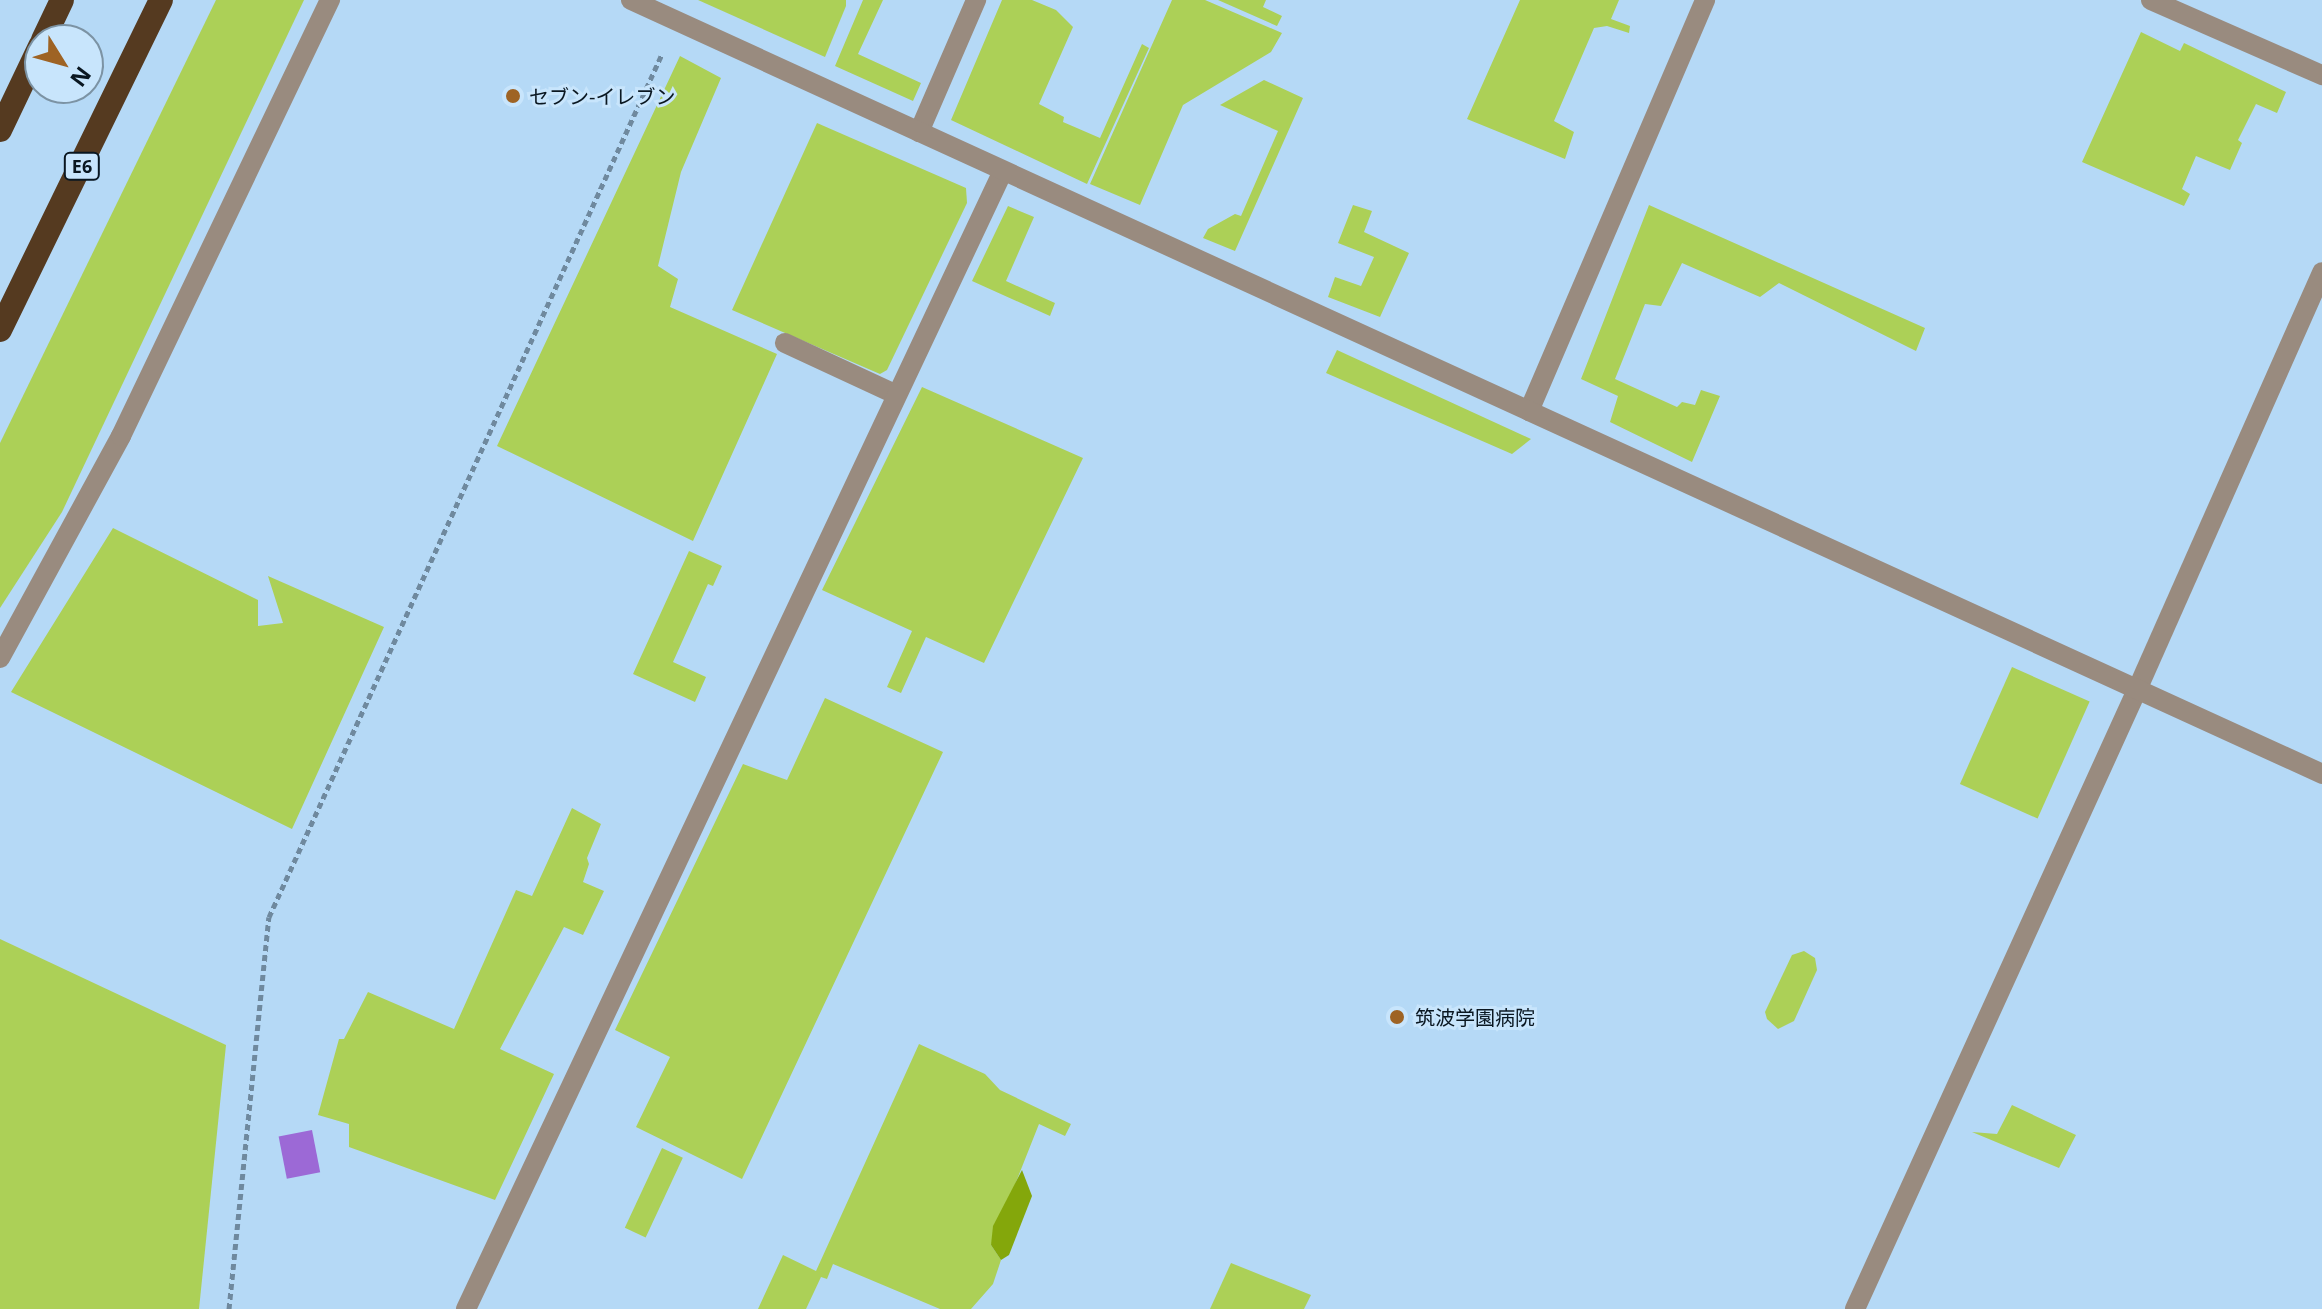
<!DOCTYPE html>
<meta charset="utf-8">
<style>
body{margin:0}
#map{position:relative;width:2322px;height:1309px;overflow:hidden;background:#b5d9f6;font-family:"Open Sans","Noto Sans JP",sans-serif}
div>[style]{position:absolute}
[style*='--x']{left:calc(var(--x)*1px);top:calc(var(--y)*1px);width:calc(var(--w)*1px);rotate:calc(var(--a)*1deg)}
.green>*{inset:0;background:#acd057;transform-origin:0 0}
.forest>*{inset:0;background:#84a70b}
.water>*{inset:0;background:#9c69d6;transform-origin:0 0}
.path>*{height:5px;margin-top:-2.5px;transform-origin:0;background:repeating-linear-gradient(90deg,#6f899e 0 6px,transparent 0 10px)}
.service>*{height:20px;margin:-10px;padding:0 10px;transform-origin:10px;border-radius:10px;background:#998b7f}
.minor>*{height:20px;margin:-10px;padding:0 10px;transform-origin:10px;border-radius:10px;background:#998b7f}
.tertiary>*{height:20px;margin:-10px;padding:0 10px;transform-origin:10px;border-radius:10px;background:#998b7f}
.motorway>*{height:24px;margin:-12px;padding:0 12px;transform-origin:12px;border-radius:12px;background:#553a20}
.dots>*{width:22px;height:22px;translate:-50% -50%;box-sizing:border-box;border:4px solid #c8e5fc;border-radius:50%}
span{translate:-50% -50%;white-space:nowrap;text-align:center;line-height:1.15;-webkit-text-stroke:6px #c8e5fc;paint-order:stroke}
.shield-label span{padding:2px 6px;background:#c8e5fc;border:2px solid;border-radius:6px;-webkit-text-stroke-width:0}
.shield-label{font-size:18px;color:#0a1721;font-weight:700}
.poi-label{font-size:20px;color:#0a1721}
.left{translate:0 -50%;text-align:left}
.north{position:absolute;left:24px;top:24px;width:80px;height:80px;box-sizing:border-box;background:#c8e5fc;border:2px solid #7c93a4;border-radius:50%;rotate:127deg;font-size:22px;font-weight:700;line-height:32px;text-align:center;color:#0a1721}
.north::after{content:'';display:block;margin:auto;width:28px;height:36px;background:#9e6324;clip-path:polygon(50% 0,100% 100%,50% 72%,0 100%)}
</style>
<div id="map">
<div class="green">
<i style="clip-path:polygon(216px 0,304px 0,62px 512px,0 608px,0 443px)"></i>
<i style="clip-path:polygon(698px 0,846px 0,846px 6px,825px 57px)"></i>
<i style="clip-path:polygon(863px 0,883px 0,858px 54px,921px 83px,913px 101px,835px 66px)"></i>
<i style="clip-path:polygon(1002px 0,1032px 0,1056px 10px,1073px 27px,1039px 104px,1064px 117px,1063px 122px,1100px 138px,1142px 44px,1149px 48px,1087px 184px,951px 120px)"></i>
<i style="clip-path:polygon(1172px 0,1205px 0,1282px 33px,1271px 52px,1183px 105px,1140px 205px,1090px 184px)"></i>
<i style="clip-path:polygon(1218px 0,1266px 0,1263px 7px,1282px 16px,1277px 26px)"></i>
<i style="clip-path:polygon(1520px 0,1619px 0,1611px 19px,1630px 26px,1629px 33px,1607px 26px,1594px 28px,1554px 121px,1574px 132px,1565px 159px,1467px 119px)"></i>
<i style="clip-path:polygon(2141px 32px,2180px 51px,2184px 43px,2286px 92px,2277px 113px,2256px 104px,2238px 140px,2242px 143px,2230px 170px,2196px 156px,2182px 189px,2190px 194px,2184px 206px,2082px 162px)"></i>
<i style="clip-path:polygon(680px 56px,721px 78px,681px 172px,658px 266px,678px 279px,670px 307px,777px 354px,693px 541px,497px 446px)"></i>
<i style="clip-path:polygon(1264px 80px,1303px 98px,1235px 251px,1203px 238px,1208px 229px,1235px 214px,1241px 216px,1278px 131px,1220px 105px)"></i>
<i style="clip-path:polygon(817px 123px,966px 188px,967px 203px,887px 370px,880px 374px,732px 310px)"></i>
<i style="clip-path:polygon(1353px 205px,1372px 211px,1364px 232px,1409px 253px,1380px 317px,1328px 297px,1335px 277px,1361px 286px,1374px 257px,1338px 243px)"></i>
<i style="clip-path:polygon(1649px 205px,1925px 328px,1916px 351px,1779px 283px,1760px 297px,1682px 263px,1661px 306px,1645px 304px,1615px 379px,1677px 407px,1682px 402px,1695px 405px,1701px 390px,1720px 396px,1692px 462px,1610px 422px,1618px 396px,1581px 379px)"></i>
<i style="clip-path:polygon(1008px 206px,1034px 217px,1006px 281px,1055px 303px,1050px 316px,972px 281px)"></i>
<i style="clip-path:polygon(1337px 350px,1531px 439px,1512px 454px,1326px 373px)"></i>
<i style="clip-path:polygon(922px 387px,1083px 458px,984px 663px,926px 637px,901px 693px,887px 687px,912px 631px,822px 590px)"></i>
<i style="clip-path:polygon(113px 528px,258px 600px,258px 626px,283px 623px,268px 576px,384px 627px,292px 829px,11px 692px)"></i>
<i style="clip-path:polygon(689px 551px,722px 566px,713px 586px,708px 584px,673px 662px,706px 677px,695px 702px,633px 674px)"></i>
<i style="left:2012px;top:667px;width:85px;height:128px;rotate:24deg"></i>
<i style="clip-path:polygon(825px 698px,943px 752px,742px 1179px,636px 1127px,670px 1057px,615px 1030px,743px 764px,787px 780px)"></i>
<i style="clip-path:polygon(572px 808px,601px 824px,587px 858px,589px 864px,583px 882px,604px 891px,583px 935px,564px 927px,500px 1049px,554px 1074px,495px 1200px,349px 1147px,349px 1124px,318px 1115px,339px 1039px,344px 1039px,368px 992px,454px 1029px,516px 890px,532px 896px)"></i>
<i style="clip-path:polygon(0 939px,226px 1045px,199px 1309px,0 1309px)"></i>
<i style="clip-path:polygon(1804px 951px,1815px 958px,1817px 970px,1794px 1021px,1778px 1029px,1767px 1019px,1765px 1012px,1792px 955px)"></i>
<i style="clip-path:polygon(919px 1044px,985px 1074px,1000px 1090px,1071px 1124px,1065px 1136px,1039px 1124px,991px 1245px,1001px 1260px,993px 1284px,971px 1309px,940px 1309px,833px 1264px,827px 1279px,821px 1277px,806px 1309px,758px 1309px,783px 1255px,816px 1271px)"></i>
<i style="clip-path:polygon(2012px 1105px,2076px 1135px,2059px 1168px,1972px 1132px,1997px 1134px)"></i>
<i style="left:662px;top:1148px;width:23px;height:88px;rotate:25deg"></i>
<i style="clip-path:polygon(1231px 1263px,1311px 1295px,1304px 1309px,1210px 1309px)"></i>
</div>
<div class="forest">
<i style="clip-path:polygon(1022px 1170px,1032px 1196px,1009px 1255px,1001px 1260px,991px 1245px,993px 1226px)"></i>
</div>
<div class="water">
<i style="left:312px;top:1130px;width:43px;height:34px;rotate:79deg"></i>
</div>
<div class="path">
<i style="--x:229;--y:1309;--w:394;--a:-84.2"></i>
<i style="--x:269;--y:917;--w:948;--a:-65.52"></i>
</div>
<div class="service">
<i style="--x:2151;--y:0;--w:187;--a:23.7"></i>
</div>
<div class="minor">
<i style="--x:919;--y:132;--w:144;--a:-66.6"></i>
<i style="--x:785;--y:343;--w:123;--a:24.9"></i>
<i style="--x:1529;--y:411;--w:447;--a:-66.8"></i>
<i style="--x:466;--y:1309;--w:1258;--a:-64.74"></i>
<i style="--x:1855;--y:1309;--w:680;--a:-65.51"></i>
<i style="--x:2137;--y:690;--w:457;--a:-66.1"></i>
</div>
<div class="tertiary">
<i style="--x:631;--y:0;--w:1860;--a:24.59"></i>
<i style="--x:0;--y:658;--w:253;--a:-61.4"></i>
<i style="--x:121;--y:436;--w:484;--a:-64.4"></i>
</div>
<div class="motorway">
<i style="--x:43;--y:40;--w:44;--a:-64.6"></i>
<i style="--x:0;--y:130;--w:93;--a:-64.5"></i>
<i style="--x:0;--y:330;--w:367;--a:-64"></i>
</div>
<div class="dots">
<i style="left:513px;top:96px;background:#9e6324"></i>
<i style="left:1397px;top:1017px;background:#9e6324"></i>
</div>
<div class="shield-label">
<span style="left:82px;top:166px">E6</span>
</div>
<div class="poi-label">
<span class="left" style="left:529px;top:96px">セブン-イレブン</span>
<span class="left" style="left:1415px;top:1017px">筑波学園病院</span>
</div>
<div class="north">N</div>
</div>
